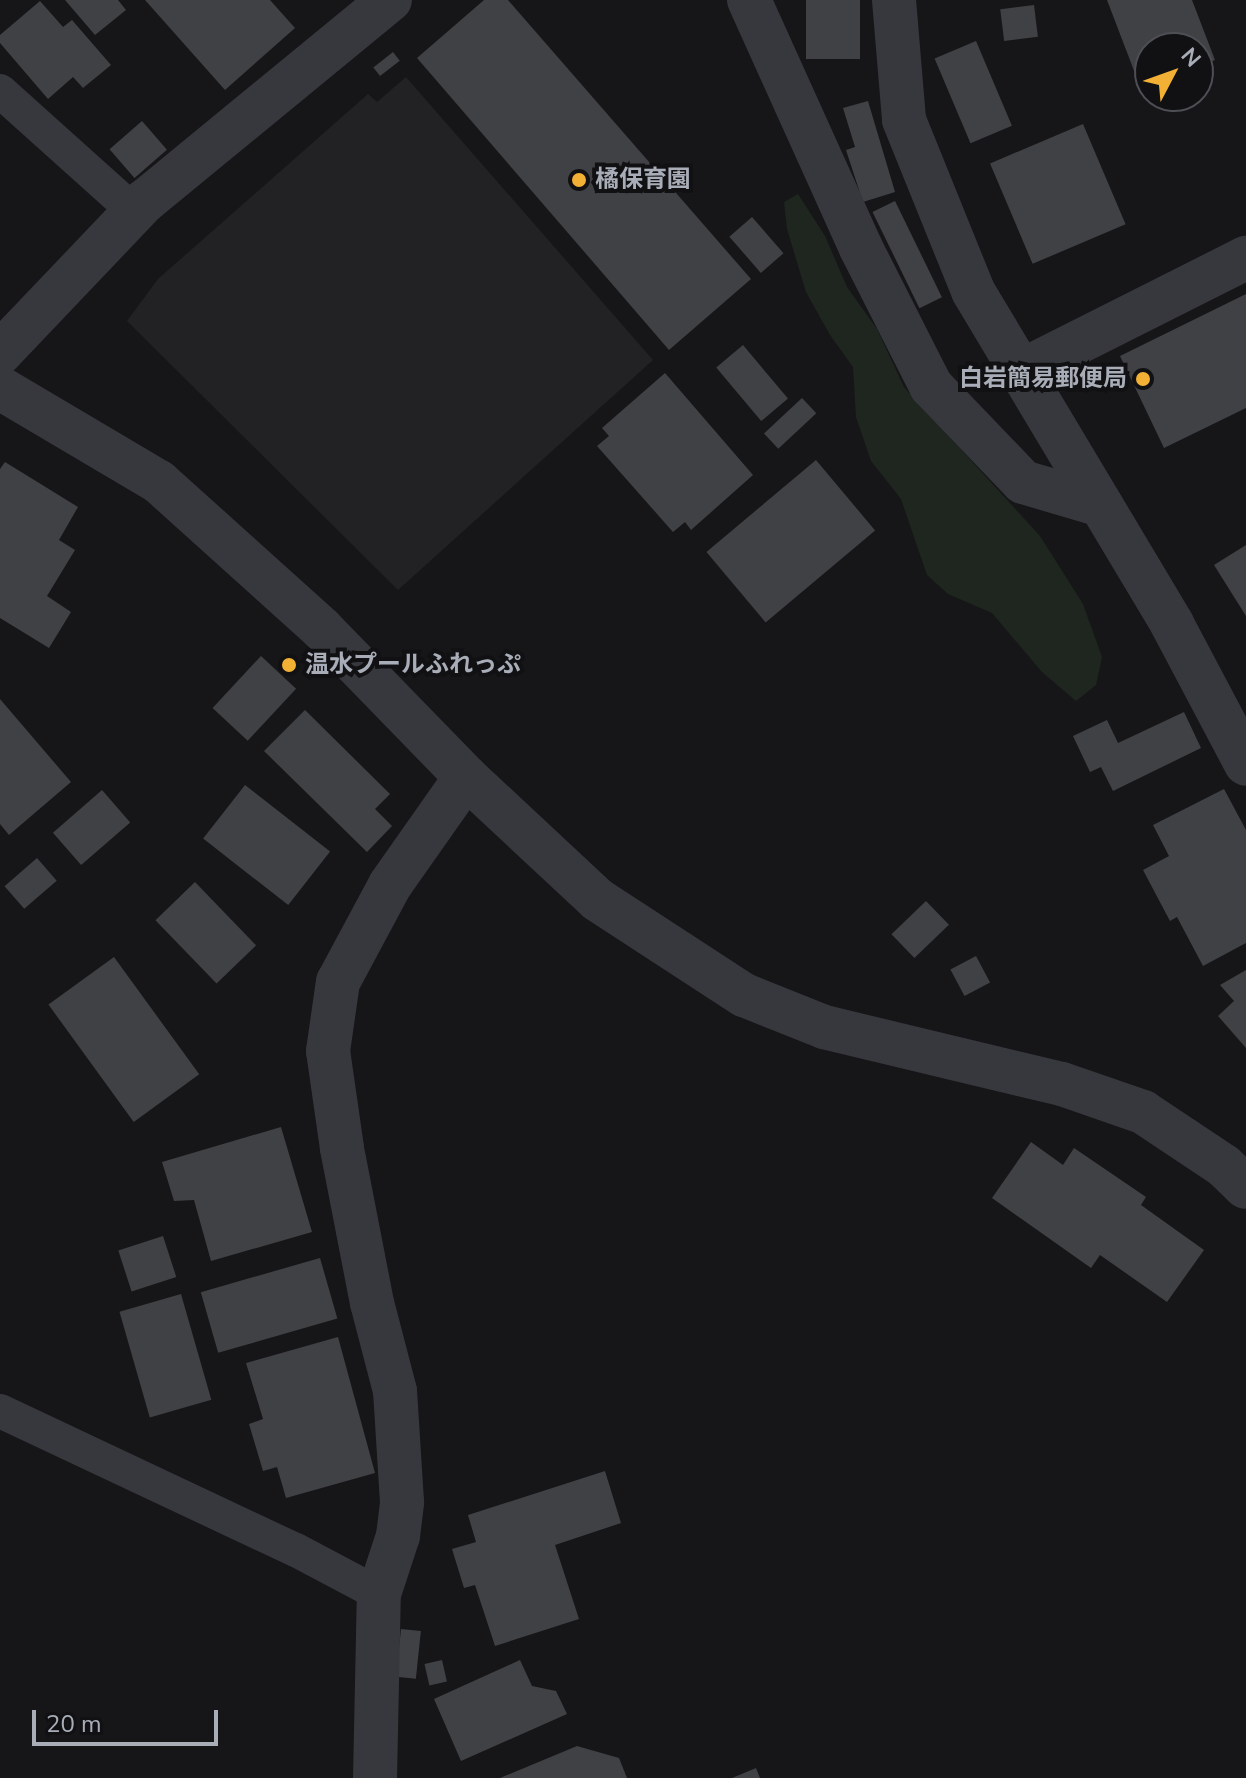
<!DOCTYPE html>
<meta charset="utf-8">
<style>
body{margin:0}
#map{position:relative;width:1246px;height:1778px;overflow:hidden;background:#161618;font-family:"Nunito Sans","Noto Sans JP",sans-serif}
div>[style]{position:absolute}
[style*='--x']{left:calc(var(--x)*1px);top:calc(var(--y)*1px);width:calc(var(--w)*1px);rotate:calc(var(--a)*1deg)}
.built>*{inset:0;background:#222225}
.green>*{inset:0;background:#1e261f}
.building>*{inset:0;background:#404145;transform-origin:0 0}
.lane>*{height:34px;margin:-17px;padding:0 17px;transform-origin:17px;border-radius:17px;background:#37383d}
.street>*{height:44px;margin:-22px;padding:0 22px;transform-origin:22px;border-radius:22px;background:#37383d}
.dots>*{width:22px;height:22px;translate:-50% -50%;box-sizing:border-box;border:4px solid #111113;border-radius:50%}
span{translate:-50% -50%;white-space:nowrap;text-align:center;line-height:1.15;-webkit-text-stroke:8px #111113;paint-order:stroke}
.poi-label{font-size:24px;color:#a8adb8;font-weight:700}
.left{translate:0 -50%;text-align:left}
.right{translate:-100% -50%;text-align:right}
.north{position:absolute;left:1134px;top:32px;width:80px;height:80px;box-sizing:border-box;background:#111113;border:2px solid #4d4f55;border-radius:50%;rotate:49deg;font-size:22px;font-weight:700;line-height:32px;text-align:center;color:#a8adb8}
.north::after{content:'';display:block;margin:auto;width:28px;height:36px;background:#f2b134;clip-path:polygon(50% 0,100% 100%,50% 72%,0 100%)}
.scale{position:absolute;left:32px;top:1710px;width:186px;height:36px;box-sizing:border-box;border:4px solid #a8adb8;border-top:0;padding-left:10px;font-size:24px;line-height:28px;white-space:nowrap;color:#a8adb8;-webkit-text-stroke:6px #111113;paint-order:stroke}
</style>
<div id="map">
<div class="built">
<i style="clip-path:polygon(406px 77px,653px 360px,398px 590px,127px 321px,158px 279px,368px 94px,377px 102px)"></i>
</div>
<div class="green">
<i style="clip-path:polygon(798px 194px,825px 236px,847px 287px,877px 329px,904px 387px,1040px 536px,1083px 604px,1102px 657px,1096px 685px,1076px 701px,1042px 672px,992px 613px,948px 594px,927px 575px,901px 499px,871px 461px,856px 417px,853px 367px,830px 335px,806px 292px,787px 229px,784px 202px)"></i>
</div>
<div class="building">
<i style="clip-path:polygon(65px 0,118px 0,126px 10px,95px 35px)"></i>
<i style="clip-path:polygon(145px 0,270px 0,295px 28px,225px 90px)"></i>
<i style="clip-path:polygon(484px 0,508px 0,751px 279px,669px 350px,417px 58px)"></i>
<i style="left:806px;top:0;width:54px;height:59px"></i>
<i style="clip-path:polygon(1107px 0,1192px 0,1215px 60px,1198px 67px,1198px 48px,1150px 48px,1150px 85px,1141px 89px)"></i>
<i style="clip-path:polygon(40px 1px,63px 27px,72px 20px,111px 65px,83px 88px,73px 77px,48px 99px,0 43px,0 35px)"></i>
<i style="left:1034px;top:5px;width:32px;height:34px;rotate:83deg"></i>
<i style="left:976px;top:41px;width:92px;height:45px;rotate:67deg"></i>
<i style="left:393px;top:52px;width:11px;height:25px;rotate:52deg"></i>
<i style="clip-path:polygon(868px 101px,895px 192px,863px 202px,846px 150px,855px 147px,843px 108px)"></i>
<i style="left:142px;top:121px;width:38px;height:43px;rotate:49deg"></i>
<i style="left:1083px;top:124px;width:109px;height:101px;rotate:67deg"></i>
<i style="left:895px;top:201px;width:107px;height:25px;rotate:64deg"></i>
<i style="left:752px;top:217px;width:48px;height:30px;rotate:49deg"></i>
<i style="clip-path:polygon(1246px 294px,1246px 408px,1164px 448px,1120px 356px)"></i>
<i style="left:743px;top:345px;width:70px;height:35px;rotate:50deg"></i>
<i style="clip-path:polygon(665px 373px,753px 475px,691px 530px,685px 522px,673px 532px,597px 446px,609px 436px,602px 428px)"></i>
<i style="left:802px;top:398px;width:21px;height:52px;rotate:47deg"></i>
<i style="left:816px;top:460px;width:92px;height:143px;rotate:50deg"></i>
<i style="clip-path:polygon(5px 462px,78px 507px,59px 540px,75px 550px,47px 596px,71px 612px,49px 648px,0 618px,0 469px)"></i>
<i style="clip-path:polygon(1246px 545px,1246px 616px,1214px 565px)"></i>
<i style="left:261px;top:656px;width:48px;height:71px;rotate:43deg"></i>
<i style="clip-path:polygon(0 699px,71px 782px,9px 835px,0 824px)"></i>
<i style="clip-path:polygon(305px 710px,390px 794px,375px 809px,392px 826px,367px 852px,264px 751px)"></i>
<i style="clip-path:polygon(1184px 712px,1201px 748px,1113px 791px,1101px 767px,1090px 772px,1073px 736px,1107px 720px,1118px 743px)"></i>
<i style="left:245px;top:785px;width:108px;height:68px;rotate:38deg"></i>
<i style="clip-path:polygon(1224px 789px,1246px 830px,1246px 943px,1203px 966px,1177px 917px,1170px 921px,1143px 870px,1169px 856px,1153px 825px)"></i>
<i style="left:102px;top:790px;width:43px;height:65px;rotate:49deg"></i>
<i style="left:37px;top:858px;width:30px;height:43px;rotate:49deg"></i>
<i style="left:195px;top:882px;width:88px;height:55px;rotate:46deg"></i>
<i style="left:926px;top:901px;width:33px;height:48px;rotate:46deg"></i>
<i style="left:976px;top:956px;width:30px;height:29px;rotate:62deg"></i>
<i style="left:114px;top:957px;width:145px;height:81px;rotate:54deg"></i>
<i style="clip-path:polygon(1246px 970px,1246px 1048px,1218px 1016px,1234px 1001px,1220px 985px)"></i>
<i style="clip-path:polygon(281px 1127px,312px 1232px,211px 1261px,194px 1200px,174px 1201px,162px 1162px)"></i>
<i style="clip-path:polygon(1031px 1142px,1063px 1165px,1074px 1148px,1146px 1197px,1141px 1205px,1204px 1250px,1167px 1302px,1100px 1255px,1091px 1268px,992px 1198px)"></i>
<i style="left:163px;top:1236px;width:43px;height:47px;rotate:72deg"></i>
<i style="left:320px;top:1258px;width:63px;height:124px;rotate:74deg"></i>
<i style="left:181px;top:1294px;width:110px;height:64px;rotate:74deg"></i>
<i style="clip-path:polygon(338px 1337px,375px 1473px,286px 1498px,277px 1467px,263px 1471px,249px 1424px,263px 1419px,246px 1363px)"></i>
<i style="clip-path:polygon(605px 1471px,621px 1523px,555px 1545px,579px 1619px,495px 1646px,475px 1585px,464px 1588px,452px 1549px,476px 1542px,468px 1515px)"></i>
<i style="left:401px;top:1629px;width:20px;height:48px;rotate:6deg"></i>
<i style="left:442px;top:1660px;width:22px;height:18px;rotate:77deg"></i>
<i style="clip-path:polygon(520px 1660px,532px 1686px,556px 1691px,567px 1714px,461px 1761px,434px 1699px)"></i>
<i style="clip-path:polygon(577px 1746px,619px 1758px,627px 1778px,500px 1778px)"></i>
<i style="clip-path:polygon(756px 1768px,760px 1778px,732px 1778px)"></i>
</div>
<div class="lane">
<i style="--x:0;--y:91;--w:181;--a:41.9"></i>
<i style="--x:0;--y:1411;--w:327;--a:25.2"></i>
<i style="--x:296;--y:1550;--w:94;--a:27.9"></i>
</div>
<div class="street">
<i style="--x:749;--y:0;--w:272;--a:65.7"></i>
<i style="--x:861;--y:248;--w:155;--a:63.1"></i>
<i style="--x:931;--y:386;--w:133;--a:46.2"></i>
<i style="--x:1023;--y:482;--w:81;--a:16.4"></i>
<i style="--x:894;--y:0;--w:120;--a:85.2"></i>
<i style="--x:904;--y:120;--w:184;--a:68"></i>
<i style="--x:973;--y:291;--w:388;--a:59.1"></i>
<i style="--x:1172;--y:624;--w:158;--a:62.1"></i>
<i style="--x:0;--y:353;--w:210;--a:-46.4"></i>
<i style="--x:145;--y:201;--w:317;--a:-39.4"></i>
<i style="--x:1021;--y:371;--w:252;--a:-26.7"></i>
<i style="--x:0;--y:388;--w:185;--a:30.6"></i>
<i style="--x:159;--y:482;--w:219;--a:42"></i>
<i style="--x:322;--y:629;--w:206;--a:45.8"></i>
<i style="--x:466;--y:777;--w:180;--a:43"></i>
<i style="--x:598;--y:900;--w:174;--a:33.1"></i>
<i style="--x:744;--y:995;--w:86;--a:21.8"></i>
<i style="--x:824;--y:1027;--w:245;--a:13.5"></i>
<i style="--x:1062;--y:1084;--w:86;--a:19.1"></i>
<i style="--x:1143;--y:1112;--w:97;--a:33.7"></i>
<i style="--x:1224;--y:1166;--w:30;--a:44"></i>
<i style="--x:375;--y:1778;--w:184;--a:-88.8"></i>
<i style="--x:379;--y:1594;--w:61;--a:-71.9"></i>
<i style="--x:398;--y:1536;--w:34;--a:-83"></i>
<i style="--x:402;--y:1502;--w:111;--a:-93.6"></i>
<i style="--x:395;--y:1391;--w:91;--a:-104.6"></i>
<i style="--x:372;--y:1303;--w:158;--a:-101"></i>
<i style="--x:342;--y:1148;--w:98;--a:-98.2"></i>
<i style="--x:328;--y:1051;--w:70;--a:-81.8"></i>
<i style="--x:338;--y:982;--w:110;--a:-61.8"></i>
<i style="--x:390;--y:885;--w:132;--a:-54.9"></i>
</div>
<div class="dots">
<i style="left:579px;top:180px;background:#f2b134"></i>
<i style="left:1143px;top:379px;background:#f2b134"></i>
<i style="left:289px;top:665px;background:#f2b134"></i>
</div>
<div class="poi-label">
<span class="left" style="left:595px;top:180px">橘保育園</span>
<span class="right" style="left:1127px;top:379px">白岩簡易郵便局</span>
<span class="left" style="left:305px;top:665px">温水プールふれっぷ</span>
</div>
<div class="north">N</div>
<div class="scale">20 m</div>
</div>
